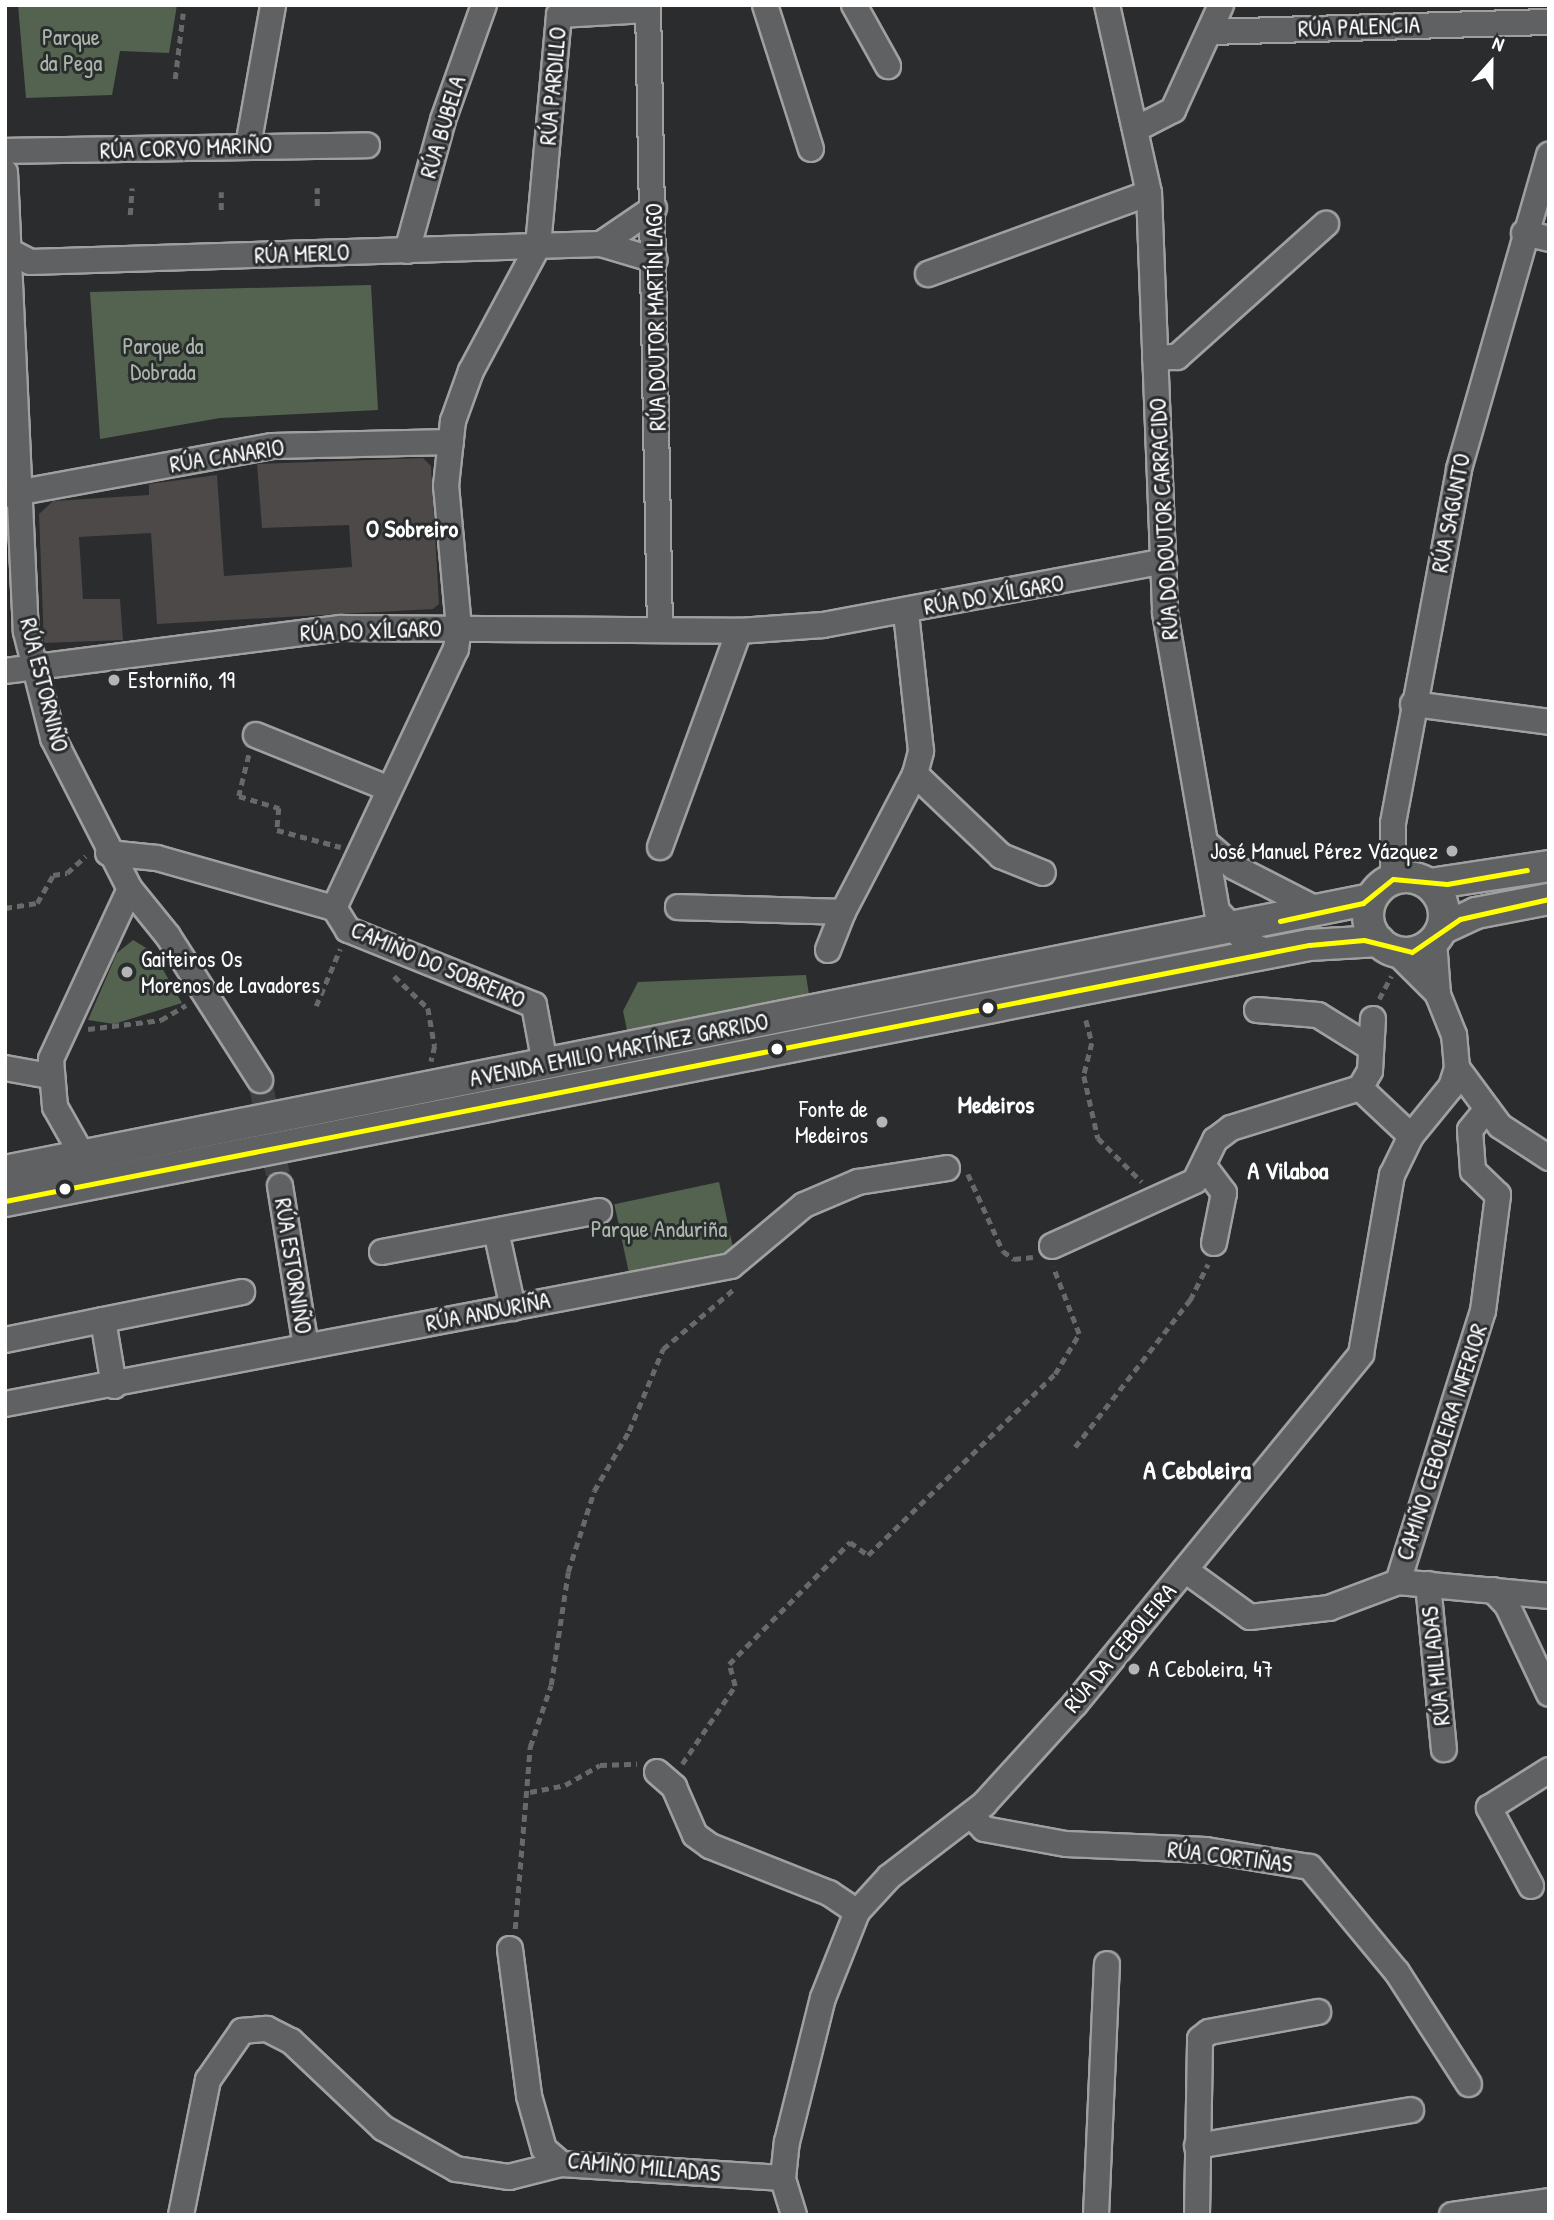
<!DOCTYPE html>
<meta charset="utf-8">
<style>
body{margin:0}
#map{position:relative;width:1554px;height:2220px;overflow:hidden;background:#2b2c2d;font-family:"Patrick Hand",sans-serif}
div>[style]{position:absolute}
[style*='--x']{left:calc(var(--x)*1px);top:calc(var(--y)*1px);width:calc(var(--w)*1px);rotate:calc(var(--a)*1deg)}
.green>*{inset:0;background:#536350;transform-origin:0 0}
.building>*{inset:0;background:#4c4948}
.minor-tunnel>*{height:24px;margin-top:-12px;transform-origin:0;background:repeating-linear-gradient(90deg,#404142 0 24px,transparent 0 36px)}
.path>*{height:4.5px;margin-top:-2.25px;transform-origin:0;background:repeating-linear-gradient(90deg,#686969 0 7px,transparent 0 12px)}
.roads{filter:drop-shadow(2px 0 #a0a0a0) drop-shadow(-2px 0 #a0a0a0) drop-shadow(0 2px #a0a0a0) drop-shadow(0 -2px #a0a0a0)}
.minor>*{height:24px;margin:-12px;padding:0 12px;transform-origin:12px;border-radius:12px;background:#606162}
.major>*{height:30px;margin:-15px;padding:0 15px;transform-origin:15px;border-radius:15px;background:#606162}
.major>.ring{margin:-15px;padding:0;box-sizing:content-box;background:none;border:30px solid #606162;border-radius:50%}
.bus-1>*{height:5px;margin:-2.5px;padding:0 2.5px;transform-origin:2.5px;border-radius:2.5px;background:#ff0}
.dots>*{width:19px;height:19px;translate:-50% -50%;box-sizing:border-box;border:4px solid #2a2d2e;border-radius:50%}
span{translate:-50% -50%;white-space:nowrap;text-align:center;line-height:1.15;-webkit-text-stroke:6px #2a2d2e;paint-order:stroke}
.street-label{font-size:23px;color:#fff}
.park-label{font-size:23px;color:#acb6aa}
.poi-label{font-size:23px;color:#fff}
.left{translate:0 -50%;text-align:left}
.right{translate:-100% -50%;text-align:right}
.neighbourhood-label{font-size:24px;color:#fff;font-weight:700}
.quarter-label{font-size:26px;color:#fff;font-weight:700}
.frame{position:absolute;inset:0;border:7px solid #fff;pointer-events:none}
.north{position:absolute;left:1456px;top:28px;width:70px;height:70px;-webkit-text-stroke:5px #2a2d2e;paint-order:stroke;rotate:21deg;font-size:19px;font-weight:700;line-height:28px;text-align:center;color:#fff}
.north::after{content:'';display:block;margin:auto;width:24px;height:32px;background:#fff;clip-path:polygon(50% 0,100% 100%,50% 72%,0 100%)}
</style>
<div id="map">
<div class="green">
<i style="clip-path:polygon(18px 5px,177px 5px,169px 53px,120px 51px,112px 95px,26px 98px)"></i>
<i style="clip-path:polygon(371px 285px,378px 410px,220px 418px,100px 439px,90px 292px)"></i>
<i style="clip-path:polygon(133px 940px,153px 952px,182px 1003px,114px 1024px,88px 1020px,117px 953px)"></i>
<i style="clip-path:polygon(806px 975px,809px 995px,781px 1000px,782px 1005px,627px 1030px,623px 1011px,638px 982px)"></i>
<i style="left:719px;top:1182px;width:71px;height:107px;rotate:78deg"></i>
</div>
<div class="building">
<i style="clip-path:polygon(423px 458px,431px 466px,439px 604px,433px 609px,157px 624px,151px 533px,79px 537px,83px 599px,120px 599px,123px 640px,44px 643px,39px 514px,53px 501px,149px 495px,149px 484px,217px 475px,224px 576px,352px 567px,349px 525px,262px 528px,257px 464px)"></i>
</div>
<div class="minor-tunnel">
<i style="--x:260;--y:1080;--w:108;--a:79.3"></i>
</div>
<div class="path">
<i style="--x:175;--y:79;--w:66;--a:-83.1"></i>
<i style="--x:317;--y:206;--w:18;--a:-90"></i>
<i style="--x:221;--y:210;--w:18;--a:-90"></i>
<i style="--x:130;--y:215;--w:27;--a:-86"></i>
<i style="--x:249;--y:755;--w:42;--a:103.7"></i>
<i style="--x:239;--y:796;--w:42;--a:16.7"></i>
<i style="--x:279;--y:808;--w:22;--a:95"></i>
<i style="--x:277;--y:830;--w:66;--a:14.9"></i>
<i style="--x:5;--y:908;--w:32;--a:-9"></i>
<i style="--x:37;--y:903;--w:32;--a:-60"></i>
<i style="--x:53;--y:875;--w:14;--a:-8"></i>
<i style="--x:67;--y:873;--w:25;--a:-42"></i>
<i style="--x:394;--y:976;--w:47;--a:43.3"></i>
<i style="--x:428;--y:1008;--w:39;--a:80"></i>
<i style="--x:435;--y:1046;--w:16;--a:104"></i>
<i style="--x:1379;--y:999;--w:26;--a:-62"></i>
<i style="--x:316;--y:1006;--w:62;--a:-67.2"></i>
<i style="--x:1086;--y:1020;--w:24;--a:75"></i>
<i style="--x:1092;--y:1043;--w:34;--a:104"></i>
<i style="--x:1084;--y:1076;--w:64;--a:77.3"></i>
<i style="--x:1098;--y:1138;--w:62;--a:45"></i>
<i style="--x:88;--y:1029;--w:74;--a:-7"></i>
<i style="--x:161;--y:1020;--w:29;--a:-31"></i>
<i style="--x:968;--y:1174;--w:85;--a:65.6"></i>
<i style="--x:1003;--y:1251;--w:14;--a:36"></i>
<i style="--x:1014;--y:1259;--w:19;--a:-6"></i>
<i style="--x:1075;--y:1447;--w:187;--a:-52"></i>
<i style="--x:1190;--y:1300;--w:40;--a:-63.4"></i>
<i style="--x:682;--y:1764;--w:94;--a:-55.8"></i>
<i style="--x:735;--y:1686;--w:23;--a:-105"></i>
<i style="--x:729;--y:1664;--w:172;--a:-45.2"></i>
<i style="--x:850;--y:1542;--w:22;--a:36"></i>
<i style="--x:868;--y:1555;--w:260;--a:-44.1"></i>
<i style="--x:1055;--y:1374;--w:47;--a:-59"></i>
<i style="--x:1079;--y:1334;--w:72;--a:-111.2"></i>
<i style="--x:530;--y:1792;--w:36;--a:-11"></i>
<i style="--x:565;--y:1785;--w:40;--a:-29.7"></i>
<i style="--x:600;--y:1765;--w:37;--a:-2"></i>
<i style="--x:515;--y:1929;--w:183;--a:-85.3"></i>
<i style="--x:530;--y:1747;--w:65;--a:-71.3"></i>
<i style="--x:551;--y:1685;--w:114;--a:-81.4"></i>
<i style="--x:568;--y:1572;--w:85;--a:-72.2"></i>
<i style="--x:594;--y:1491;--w:69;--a:-59.7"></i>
<i style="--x:629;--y:1431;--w:89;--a:-67.5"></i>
<i style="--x:663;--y:1349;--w:93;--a:-40.2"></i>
</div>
<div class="roads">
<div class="minor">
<i style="--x:648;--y:5;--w:625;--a:88.9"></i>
<i style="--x:765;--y:5;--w:151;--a:72.3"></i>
<i style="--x:854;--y:5;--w:70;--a:60.9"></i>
<i style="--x:1107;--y:5;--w:193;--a:77.4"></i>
<i style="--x:1149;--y:193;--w:420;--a:87.8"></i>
<i style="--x:1165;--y:613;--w:303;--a:80.1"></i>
<i style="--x:1217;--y:911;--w:44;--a:46.8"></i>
<i style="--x:1247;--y:943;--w:25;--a:23"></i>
<i style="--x:1210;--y:32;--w:339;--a:-1.7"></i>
<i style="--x:1136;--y:129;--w:42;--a:-27.2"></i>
<i style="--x:1173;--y:110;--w:115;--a:-65.4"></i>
<i style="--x:248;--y:146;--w:143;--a:-79.9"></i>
<i style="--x:5;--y:151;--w:362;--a:-0.9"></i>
<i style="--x:5;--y:172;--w:460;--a:87.4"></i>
<i style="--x:26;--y:632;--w:109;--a:75.7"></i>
<i style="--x:53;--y:738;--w:169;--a:63"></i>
<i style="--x:130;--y:889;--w:60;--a:51"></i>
<i style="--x:168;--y:936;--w:171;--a:57.4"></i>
<i style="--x:1524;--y:233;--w:26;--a:13"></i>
<i style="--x:601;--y:244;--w:64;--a:-34.2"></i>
<i style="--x:5;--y:249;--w:28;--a:27"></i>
<i style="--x:30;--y:262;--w:571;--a:-1.81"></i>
<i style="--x:601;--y:244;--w:56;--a:16.5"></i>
<i style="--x:407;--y:251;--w:136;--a:-74.6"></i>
<i style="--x:443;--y:120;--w:122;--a:-70.4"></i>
<i style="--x:928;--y:274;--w:235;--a:-20.1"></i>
<i style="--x:1155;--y:358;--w:22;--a:-3"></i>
<i style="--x:1177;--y:357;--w:200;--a:-41.8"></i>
<i style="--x:5;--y:495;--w:271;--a:-10.4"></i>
<i style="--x:272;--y:446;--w:179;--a:-1.3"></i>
<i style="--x:5;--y:671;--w:338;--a:-7.3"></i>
<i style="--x:340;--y:628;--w:399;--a:0.4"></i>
<i style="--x:739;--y:631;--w:84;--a:-4.1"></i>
<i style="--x:823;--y:625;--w:347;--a:-10.6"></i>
<i style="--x:1413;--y:704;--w:137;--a:7.5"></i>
<i style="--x:256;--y:735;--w:141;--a:22"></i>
<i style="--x:915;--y:774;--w:119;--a:43.6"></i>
<i style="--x:1001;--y:856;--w:45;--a:22"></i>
<i style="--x:1205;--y:842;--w:38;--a:41"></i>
<i style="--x:1234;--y:867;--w:97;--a:27.1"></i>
<i style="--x:660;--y:847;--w:230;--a:-69.9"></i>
<i style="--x:108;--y:853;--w:49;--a:5.8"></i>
<i style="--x:157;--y:858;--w:184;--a:15.8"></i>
<i style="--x:1393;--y:879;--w:56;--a:-90"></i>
<i style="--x:1393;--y:823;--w:360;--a:-79.4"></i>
<i style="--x:1459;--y:469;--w:327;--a:-74"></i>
<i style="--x:678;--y:907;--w:165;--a:1.7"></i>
<i style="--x:843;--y:912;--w:156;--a:-62.4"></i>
<i style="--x:915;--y:774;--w:24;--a:-75"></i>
<i style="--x:921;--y:751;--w:140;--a:-96.2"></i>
<i style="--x:828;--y:950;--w:41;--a:-68.5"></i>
<i style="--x:1395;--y:951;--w:61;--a:45"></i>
<i style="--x:1257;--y:1010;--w:61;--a:4.7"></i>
<i style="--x:1318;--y:1015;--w:62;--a:31.9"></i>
<i style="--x:1373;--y:1019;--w:52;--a:93.3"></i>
<i style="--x:1370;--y:1071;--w:20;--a:120"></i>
<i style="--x:1360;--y:1088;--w:70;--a:43.3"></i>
<i style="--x:545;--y:1064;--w:60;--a:-100.6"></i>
<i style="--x:534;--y:1005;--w:201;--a:-158"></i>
<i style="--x:348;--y:930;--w:26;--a:-122"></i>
<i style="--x:334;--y:908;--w:286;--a:-64.8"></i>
<i style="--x:456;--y:649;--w:21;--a:-82"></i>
<i style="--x:459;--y:628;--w:143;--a:-95.2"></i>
<i style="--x:446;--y:486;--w:65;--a:-83.9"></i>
<i style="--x:453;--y:421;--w:53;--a:-70.2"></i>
<i style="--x:471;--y:371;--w:142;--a:-61.8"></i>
<i style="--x:538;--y:246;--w:232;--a:-84.8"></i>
<i style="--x:559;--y:15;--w:89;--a:-3.2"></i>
<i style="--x:5;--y:1068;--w:45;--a:10.3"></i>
<i style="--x:1457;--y:1068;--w:72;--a:53.4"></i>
<i style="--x:1500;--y:1126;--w:59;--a:33.1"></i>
<i style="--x:90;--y:1169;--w:71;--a:-119.4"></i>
<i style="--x:55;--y:1107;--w:48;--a:-94.8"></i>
<i style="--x:51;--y:1059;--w:187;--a:-65.1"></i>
<i style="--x:1206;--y:1169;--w:30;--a:53"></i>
<i style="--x:1224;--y:1193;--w:51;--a:101.3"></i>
<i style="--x:280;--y:1186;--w:162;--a:80.8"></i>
<i style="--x:496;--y:1231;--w:79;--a:77.6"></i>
<i style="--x:1052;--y:1246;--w:157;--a:-24.4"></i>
<i style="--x:1195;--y:1181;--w:46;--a:-64"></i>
<i style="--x:1215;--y:1140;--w:20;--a:-37"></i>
<i style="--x:1231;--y:1128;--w:135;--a:-17.2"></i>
<i style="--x:382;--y:1252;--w:221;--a:-10.7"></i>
<i style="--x:103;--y:1320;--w:142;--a:-11.4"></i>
<i style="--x:5;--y:1340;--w:100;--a:-11.5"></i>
<i style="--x:103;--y:1320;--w:67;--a:80.5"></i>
<i style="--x:5;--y:1404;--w:739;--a:-10.76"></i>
<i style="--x:731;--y:1266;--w:95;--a:-39.9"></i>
<i style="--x:804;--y:1205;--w:59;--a:-23.1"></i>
<i style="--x:858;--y:1182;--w:90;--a:-8.9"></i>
<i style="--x:1185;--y:1570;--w:80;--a:35.9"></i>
<i style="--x:1250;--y:1617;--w:80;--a:-6.5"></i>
<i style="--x:1329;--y:1608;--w:74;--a:-20.6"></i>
<i style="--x:1398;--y:1582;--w:152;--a:5.3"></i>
<i style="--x:1398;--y:1582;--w:284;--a:-72.6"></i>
<i style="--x:1483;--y:1311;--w:117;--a:-82.6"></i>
<i style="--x:1498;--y:1195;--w:35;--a:-136"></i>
<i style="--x:1473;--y:1171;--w:41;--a:-94.2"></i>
<i style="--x:1470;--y:1130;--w:27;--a:-51"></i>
<i style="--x:1428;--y:1584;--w:166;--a:84.5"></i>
<i style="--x:1493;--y:1590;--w:21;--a:47"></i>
<i style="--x:1507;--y:1605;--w:98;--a:64.7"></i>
<i style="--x:657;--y:1772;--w:23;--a:41"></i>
<i style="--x:674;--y:1787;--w:52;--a:66.4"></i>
<i style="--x:695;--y:1835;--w:19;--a:36"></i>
<i style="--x:710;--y:1846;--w:128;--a:21.6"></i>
<i style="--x:829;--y:1893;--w:34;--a:34"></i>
<i style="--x:971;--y:1815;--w:19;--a:47"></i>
<i style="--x:984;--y:1829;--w:83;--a:10.4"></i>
<i style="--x:1066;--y:1844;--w:140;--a:2.5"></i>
<i style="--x:1206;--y:1850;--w:105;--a:9.3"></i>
<i style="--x:1310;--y:1867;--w:136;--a:50.4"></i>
<i style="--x:1397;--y:1972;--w:133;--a:57.3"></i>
<i style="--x:1531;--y:1886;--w:89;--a:-118.3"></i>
<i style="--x:1489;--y:1808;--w:71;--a:-32.3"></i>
<i style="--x:510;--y:1949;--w:148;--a:82.6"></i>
<i style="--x:529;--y:2096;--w:55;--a:74.2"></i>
<i style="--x:544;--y:2149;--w:23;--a:41"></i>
<i style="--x:561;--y:2164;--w:222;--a:3.6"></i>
<i style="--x:1197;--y:2146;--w:217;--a:-9.5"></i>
<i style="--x:181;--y:2215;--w:138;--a:-78.7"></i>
<i style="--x:208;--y:2080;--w:60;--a:-55.2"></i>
<i style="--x:242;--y:2031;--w:25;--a:-5"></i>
<i style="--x:267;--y:2029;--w:27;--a:27"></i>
<i style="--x:291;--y:2041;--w:127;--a:43.4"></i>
<i style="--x:383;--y:2128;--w:84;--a:29.3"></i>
<i style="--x:456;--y:2169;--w:54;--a:8.6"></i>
<i style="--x:509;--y:2177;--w:54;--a:-14"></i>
<i style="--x:794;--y:2215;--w:39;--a:-107"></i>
<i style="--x:783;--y:2178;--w:36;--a:-84"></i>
<i style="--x:787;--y:2142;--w:148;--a:-76"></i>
<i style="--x:823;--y:1998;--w:92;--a:-68.4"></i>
<i style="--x:857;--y:1912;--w:47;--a:-47.6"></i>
<i style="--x:889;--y:1877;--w:120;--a:-37.5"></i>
<i style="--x:984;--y:1804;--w:135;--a:-47.7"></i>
<i style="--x:1075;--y:1704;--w:452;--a:-50.7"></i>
<i style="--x:1361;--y:1354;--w:182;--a:-80.2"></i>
<i style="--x:1392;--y:1175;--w:43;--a:-64"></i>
<i style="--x:1411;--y:1136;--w:63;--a:-50.8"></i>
<i style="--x:1451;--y:1087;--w:20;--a:-72"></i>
<i style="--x:1457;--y:1068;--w:33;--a:-95"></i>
<i style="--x:1454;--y:1035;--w:43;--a:-111.8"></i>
<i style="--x:1438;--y:995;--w:54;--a:-94.2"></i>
<i style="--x:1096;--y:2215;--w:251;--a:-87.5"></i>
<i style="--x:1197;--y:2215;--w:176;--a:-89"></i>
<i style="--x:1200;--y:2039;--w:11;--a:-38"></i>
<i style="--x:1209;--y:2032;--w:111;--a:-10.4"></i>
<i style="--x:1452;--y:2215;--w:98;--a:-8.2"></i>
</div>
<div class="major">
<i class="ring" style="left:1368px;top:877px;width:46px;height:46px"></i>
<i style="--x:1430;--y:884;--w:120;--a:-8.6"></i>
<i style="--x:1442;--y:929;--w:38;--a:-25"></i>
<i style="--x:1476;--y:913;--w:74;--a:-10.9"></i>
<i style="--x:5;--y:1171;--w:1393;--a:-11.26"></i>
<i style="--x:5;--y:1201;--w:1329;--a:-11.11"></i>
<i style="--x:1309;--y:945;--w:70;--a:-3.3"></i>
</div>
</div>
<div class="bus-1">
<i style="--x:1280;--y:921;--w:85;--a:-12.2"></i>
<i style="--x:1363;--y:903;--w:38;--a:-39"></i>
<i style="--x:1393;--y:879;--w:54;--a:5.3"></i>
<i style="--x:1447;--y:884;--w:81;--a:-9.9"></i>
<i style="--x:5;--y:1201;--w:1329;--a:-11.11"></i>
<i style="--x:1309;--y:945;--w:55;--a:-5.2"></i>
<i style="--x:1364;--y:940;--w:49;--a:14"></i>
<i style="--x:1412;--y:952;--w:58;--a:-34.5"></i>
<i style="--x:1460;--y:919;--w:91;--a:-12.7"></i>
</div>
<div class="dots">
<i style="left:114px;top:680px;background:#b5b5b6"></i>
<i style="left:1452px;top:851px;background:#b5b5b6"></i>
<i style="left:127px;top:972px;background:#b5b5b6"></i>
<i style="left:988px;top:1008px;background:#fff"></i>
<i style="left:777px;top:1049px;background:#fff"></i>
<i style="left:882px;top:1122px;background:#b5b5b6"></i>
<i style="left:65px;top:1189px;background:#fff"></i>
<i style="left:1134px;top:1669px;background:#b5b5b6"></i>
</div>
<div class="street-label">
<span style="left:1359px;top:27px;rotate:-2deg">RÚA PALENCIA</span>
<span style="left:553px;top:86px;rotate:-85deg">RÚA PARDILLO</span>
<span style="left:443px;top:127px;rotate:-73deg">RÚA BUBELA</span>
<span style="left:186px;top:148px;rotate:-2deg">RÚA CORVO MARIÑO</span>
<span style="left:302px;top:254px;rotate:-2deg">RÚA MERLO</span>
<span style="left:656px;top:317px;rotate:-91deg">RÚA DOUTOR MARTÍN LAGO</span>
<span style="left:227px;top:456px;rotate:-9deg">RÚA CANARIO</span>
<span style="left:1451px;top:513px;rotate:-79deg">RÚA SAGUNTO</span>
<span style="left:1164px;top:519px;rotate:-93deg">RÚA DO DOUTOR CARRACIDO</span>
<span style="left:994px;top:595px;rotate:-10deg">RÚA DO XÍLGARO</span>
<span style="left:371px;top:631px;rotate:-2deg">RÚA DO XÍLGARO</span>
<span style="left:44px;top:685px;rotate:76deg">RÚA ESTORNIÑO</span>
<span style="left:438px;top:965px;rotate:23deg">CAMIÑO DO SOBREIRO</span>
<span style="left:619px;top:1050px;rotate:-11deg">AVENIDA EMILIO MARTÍNEZ GARRIDO</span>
<span style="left:293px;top:1266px;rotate:81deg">RÚA ESTORNIÑO</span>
<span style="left:488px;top:1312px;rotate:-11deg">RÚA ANDURIÑA</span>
<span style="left:1442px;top:1442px;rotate:-72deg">CAMIÑO CEBOLEIRA INFERIOR</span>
<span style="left:1120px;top:1648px;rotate:-50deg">RÚA DA CEBOLEIRA</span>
<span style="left:1436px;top:1666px;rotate:-96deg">RÚA MILLADAS</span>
<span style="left:1230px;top:1857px;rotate:7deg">RÚA CORTIÑAS</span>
<span style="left:644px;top:2167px;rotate:5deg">CAMIÑO MILLADAS</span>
</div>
<div class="park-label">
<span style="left:71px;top:50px">Parque<br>da Pega</span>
<span style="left:163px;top:359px">Parque da<br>Dobrada</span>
<span style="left:659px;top:1229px">Parque Anduriña</span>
</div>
<div class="poi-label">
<span class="left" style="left:128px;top:680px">Estorniño, 19</span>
<span class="right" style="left:1438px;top:851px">José Manuel Pérez Vázquez</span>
<span class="left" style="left:141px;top:972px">Gaiteiros Os<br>Morenos de Lavadores</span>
<span class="right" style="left:868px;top:1122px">Fonte de<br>Medeiros</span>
<span class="left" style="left:1148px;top:1669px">A Ceboleira, 47</span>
</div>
<div class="neighbourhood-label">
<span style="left:412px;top:529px">O Sobreiro</span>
<span style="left:996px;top:1105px">Medeiros</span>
<span style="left:1288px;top:1171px">A Vilaboa</span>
</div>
<div class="quarter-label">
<span style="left:1197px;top:1470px">A Ceboleira</span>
</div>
<div class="frame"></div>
<div class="north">N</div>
</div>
